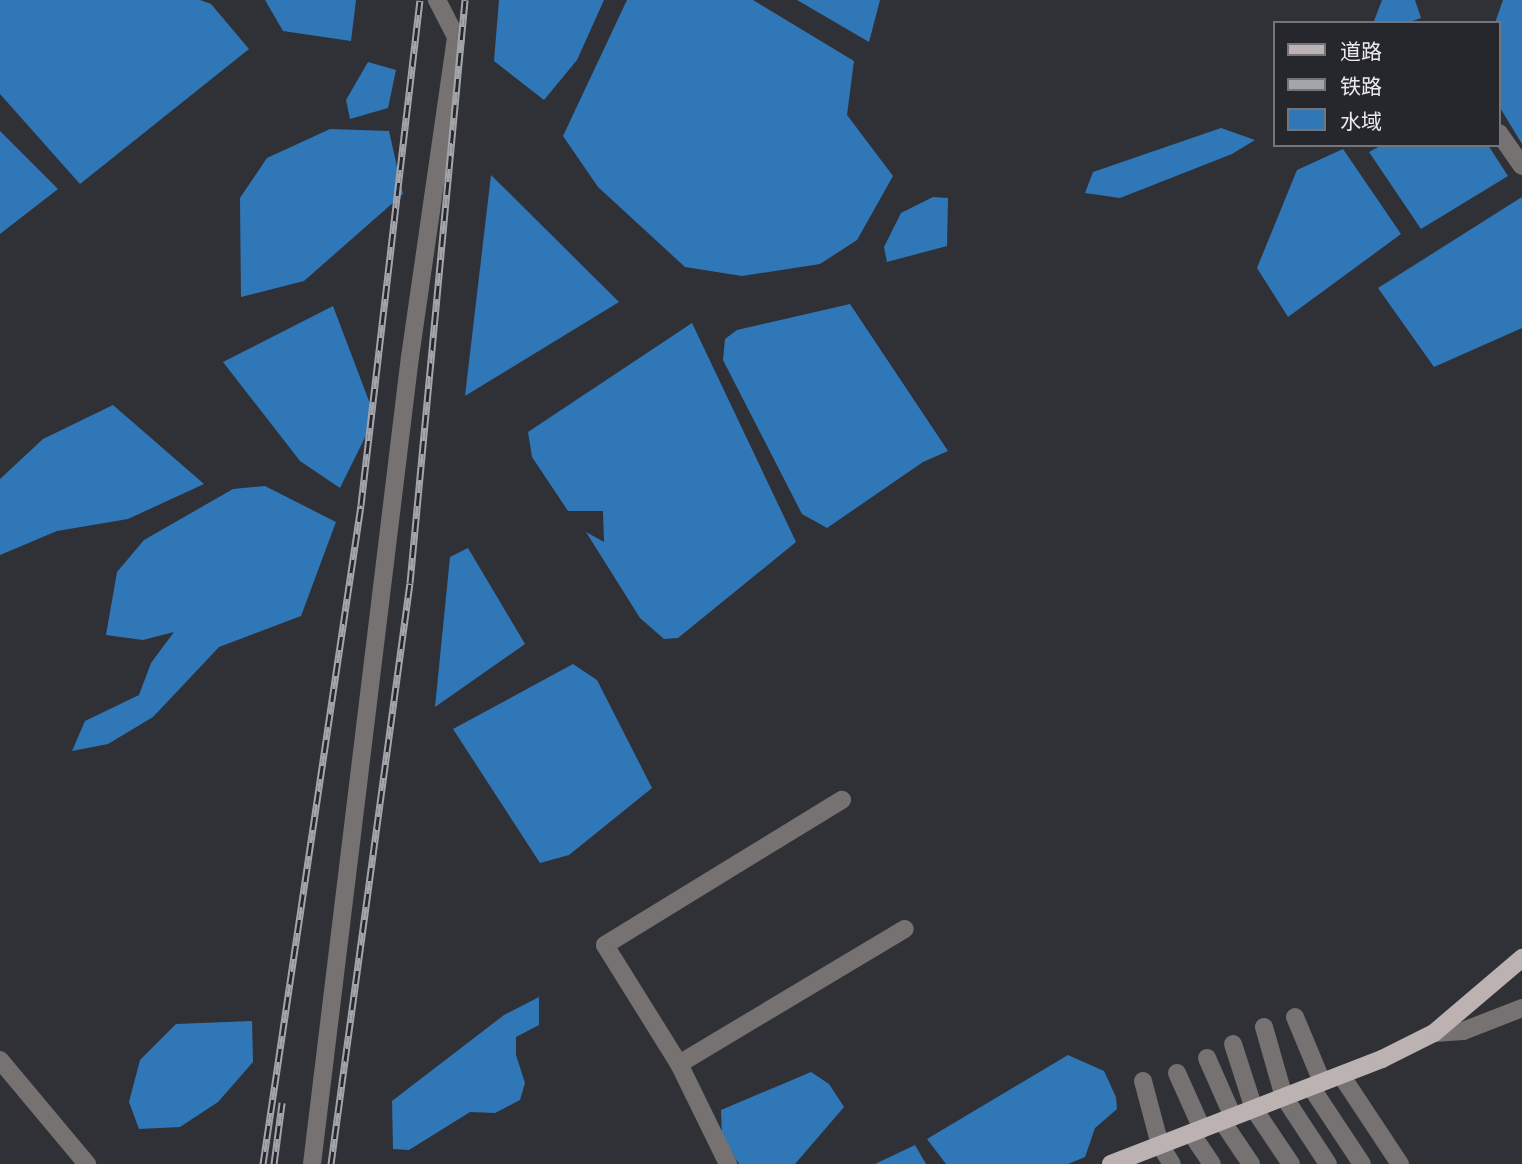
<!DOCTYPE html>
<meta charset="utf-8">
<style>
body{margin:0}
#map{position:relative;width:1522px;height:1164px;overflow:hidden;background:#303137;font-family:"DejaVu Sans","Noto Sans SC",sans-serif}
div>[style]{position:absolute}
[style*='--x']{left:calc(var(--x)*1px);top:calc(var(--y)*1px);width:calc(var(--w)*1px);rotate:calc(var(--a)*1deg)}
.water>*{inset:0;background:#3077b8}
.minor>*{height:18px;margin:-9px;padding:0 9px;transform-origin:9px;border-radius:9px;background:#767272}
.major>*{height:18px;margin:-9px;padding:0 9px;transform-origin:9px;border-radius:9px;background:#bbb2b1}
.rail>*{height:7px;margin-top:-3.5px;transform-origin:0;background:repeating-linear-gradient(90deg,#26272d 0 13px,#a4a5aa 0 26px);box-sizing:border-box;border-block:2px solid #a4a5aa}
span{translate:-50% -50%;white-space:nowrap;text-align:center;line-height:1.15;-webkit-text-stroke:7px #26272d;paint-order:stroke}
.legend{position:absolute;left:1273px;top:21px;width:228px;height:126px;box-sizing:border-box;background:#26272d;border:2px solid #74757a;margin:0;padding:9px 12px;list-style:none;font-size:21px;color:#eaeaee}
.legend li{display:flex;align-items:center;gap:14px;height:35px}
.legend b{width:35px;border:2px solid #74757a}
</style>
<div id="map">
<div class="water">
<i style="clip-path:polygon(0 0,200px 0,211px 4px,249px 49px,80px 184px,0 94px)"></i>
<i style="clip-path:polygon(265px 0,356px 0,351px 41px,283px 31px)"></i>
<i style="clip-path:polygon(499px 0,604px 0,577px 60px,544px 100px,494px 61px)"></i>
<i style="clip-path:polygon(627px 0,753px 0,854px 61px,847px 115px,893px 176px,857px 240px,820px 264px,742px 276px,685px 267px,598px 187px,563px 136px)"></i>
<i style="clip-path:polygon(797px 0,880px 0,869px 42px)"></i>
<i style="clip-path:polygon(1382px 0,1415px 0,1421px 18px,1407px 23px,1374px 21px)"></i>
<i style="clip-path:polygon(1503px 0,1522px 0,1522px 144px,1499px 106px,1499px 23px,1495px 23px)"></i>
<i style="clip-path:polygon(368px 62px,396px 70px,388px 108px,350px 119px,346px 100px)"></i>
<i style="clip-path:polygon(1221px 128px,1255px 140px,1232px 154px,1120px 198px,1085px 193px,1093px 172px)"></i>
<i style="clip-path:polygon(330px 129px,389px 131px,403px 194px,304px 281px,241px 297px,240px 198px,267px 158px)"></i>
<i style="clip-path:polygon(0 131px,58px 189px,0 234px)"></i>
<i style="clip-path:polygon(1382px 145px,1488px 145px,1508px 176px,1421px 229px,1369px 152px)"></i>
<i style="clip-path:polygon(1343px 149px,1401px 234px,1288px 317px,1257px 268px,1297px 170px)"></i>
<i style="clip-path:polygon(491px 175px,619px 302px,465px 396px)"></i>
<i style="clip-path:polygon(933px 197px,948px 198px,947px 246px,887px 262px,884px 247px,901px 213px)"></i>
<i style="clip-path:polygon(1522px 197px,1522px 328px,1434px 367px,1378px 288px)"></i>
<i style="clip-path:polygon(850px 304px,948px 451px,923px 462px,827px 528px,802px 514px,723px 360px,725px 339px,737px 330px)"></i>
<i style="clip-path:polygon(333px 306px,375px 417px,340px 488px,300px 461px,223px 362px)"></i>
<i style="clip-path:polygon(692px 323px,796px 542px,678px 638px,664px 639px,640px 618px,586px 532px,604px 542px,603px 511px,568px 511px,532px 457px,528px 432px)"></i>
<i style="clip-path:polygon(113px 405px,204px 484px,128px 519px,57px 531px,0 555px,0 479px,43px 439px)"></i>
<i style="clip-path:polygon(265px 486px,336px 522px,301px 616px,219px 647px,153px 717px,108px 744px,72px 751px,85px 721px,139px 695px,151px 663px,174px 632px,143px 640px,106px 635px,117px 572px,144px 540px,233px 489px)"></i>
<i style="clip-path:polygon(468px 548px,525px 644px,435px 707px,450px 557px)"></i>
<i style="clip-path:polygon(573px 664px,597px 680px,652px 788px,569px 855px,540px 863px,453px 729px)"></i>
<i style="clip-path:polygon(539px 997px,539px 1025px,516px 1037px,516px 1055px,525px 1083px,520px 1100px,495px 1113px,470px 1112px,409px 1150px,393px 1149px,392px 1101px,504px 1015px)"></i>
<i style="clip-path:polygon(252px 1021px,253px 1062px,218px 1102px,180px 1127px,139px 1129px,129px 1102px,140px 1060px,176px 1024px)"></i>
<i style="clip-path:polygon(1068px 1055px,1104px 1071px,1116px 1097px,1117px 1109px,1095px 1128px,1085px 1157px,1068px 1164px,946px 1164px,927px 1139px)"></i>
<i style="clip-path:polygon(811px 1072px,829px 1084px,844px 1107px,795px 1164px,739px 1164px,722px 1138px,721px 1110px)"></i>
<i style="clip-path:polygon(915px 1145px,926px 1164px,875px 1164px)"></i>
</div>
<div class="minor">
<i style="--x:1499;--y:133;--w:40;--a:55.1"></i>
<i style="--x:1295;--y:1017;--w:70;--a:67.4"></i>
<i style="--x:1264;--y:1027;--w:73;--a:74.1"></i>
<i style="--x:1284;--y:1097;--w:80;--a:56.7"></i>
<i style="--x:1434;--y:1033;--w:29;--a:-4"></i>
<i style="--x:1463;--y:1031;--w:63;--a:-21.3"></i>
<i style="--x:1233;--y:1044;--w:68;--a:72.1"></i>
<i style="--x:1254;--y:1109;--w:66;--a:56.1"></i>
<i style="--x:1207;--y:1058;--w:64;--a:66.2"></i>
<i style="--x:0;--y:1060;--w:136;--a:50.1"></i>
<i style="--x:679;--y:1064;--w:263;--a:-30.9"></i>
<i style="--x:1177;--y:1073;--w:61;--a:65.9"></i>
<i style="--x:1341;--y:1075;--w:107;--a:56.5"></i>
<i style="--x:1143;--y:1081;--w:66;--a:75.1"></i>
<i style="--x:1160;--y:1145;--w:22;--a:58"></i>
<i style="--x:1311;--y:1087;--w:92;--a:56.5"></i>
<i style="--x:1222;--y:1121;--w:52;--a:56"></i>
<i style="--x:1191;--y:1133;--w:37;--a:56"></i>
<i style="--x:312;--y:1164;--w:813;--a:-83.08"></i>
<i style="--x:410;--y:357;--w:323;--a:-81.8"></i>
<i style="--x:456;--y:37;--w:42;--a:-117.2"></i>
<i style="--x:728;--y:1164;--w:111;--a:-116.1"></i>
<i style="--x:679;--y:1064;--w:140;--a:-121.9"></i>
<i style="--x:605;--y:945;--w:278;--a:-31.5"></i>
</div>
<div class="major">
<i style="--x:1111;--y:1164;--w:291;--a:-21.2"></i>
<i style="--x:1382;--y:1059;--w:58;--a:-26.6"></i>
<i style="--x:1434;--y:1033;--w:116;--a:-40.4"></i>
</div>
<div class="rail">
<i style="--x:263;--y:1164;--w:666;--a:-81.54"></i>
<i style="--x:361;--y:505;--w:508;--a:-83.34"></i>
<i style="--x:274;--y:1164;--w:62;--a:-82.5"></i>
<i style="--x:331;--y:1164;--w:586;--a:-82.26"></i>
<i style="--x:410;--y:583;--w:586;--a:-84.61"></i>
</div>
<ul class="legend">
<li><b style="height:9px;background:#bbb2b1"></b>道路</li>
<li><b style="height:9px;background:#a4a5aa"></b>铁路</li>
<li><b style="height:19px;background:#3077b8"></b>水域</li>
</ul>
</div>
